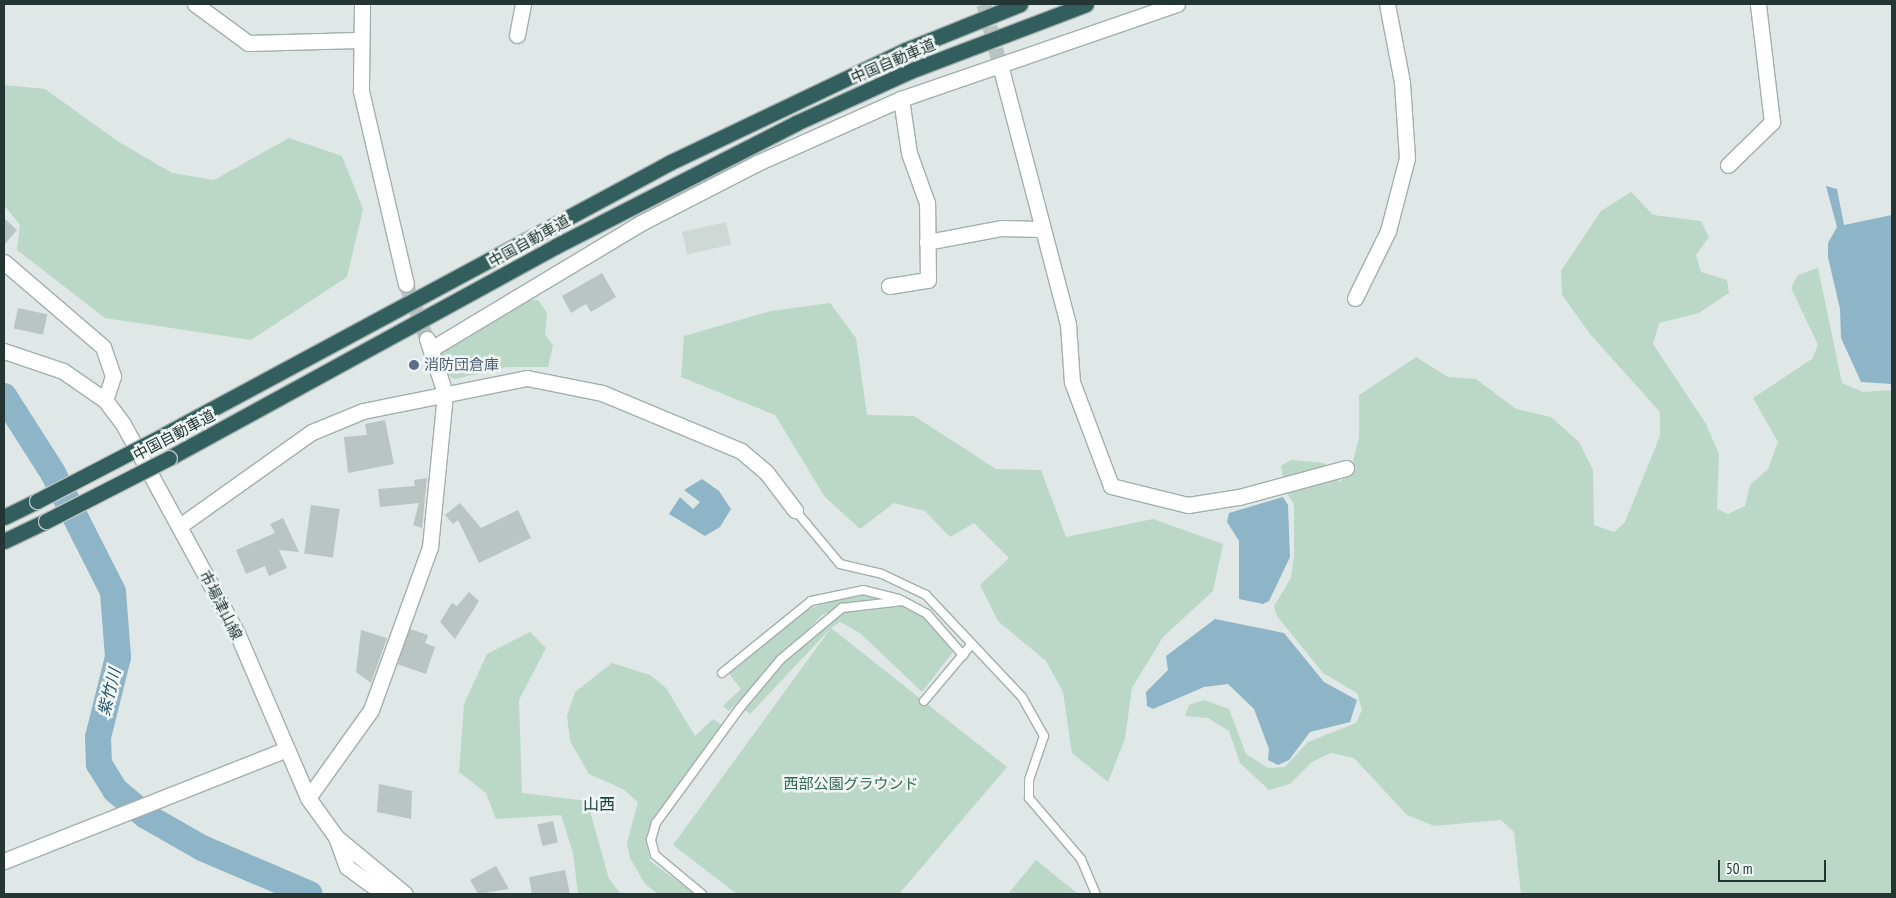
<!DOCTYPE html>
<meta charset="utf-8">
<style>
body{margin:0}
#map{position:relative;width:1896px;height:898px;overflow:hidden;background:#dfe8e6;font-family:"PT Sans Narrow","Noto Sans JP",sans-serif}
div>[style]{position:absolute}
[style*='--x']{left:calc(var(--x)*1px);top:calc(var(--y)*1px);width:calc(var(--w)*1px);rotate:calc(var(--a)*1deg)}
.built>*{inset:0;background:#ced8d5;transform-origin:0 0}
.green>*{inset:0;background:#bbd7c8}
.water>*{inset:0;background:#8eb4c7}
.river>*{height:26px;margin:-13px;padding:0 13px;transform-origin:13px;border-radius:13px;background:#8eb4c7}
.building>*{inset:0;background:#b8c5c2;transform-origin:0 0}
.street-tunnel>*{height:15px;margin-top:-7.5px;transform-origin:0;background:repeating-linear-gradient(90deg,#b9c4c2 0 15px,transparent 0 23px)}
.roads{filter:drop-shadow(1px 0 #a3afad) drop-shadow(-1px 0 #a3afad) drop-shadow(0 1px #a3afad) drop-shadow(0 -1px #a3afad)}
.lane>*{height:8px;margin:-4px;padding:0 4px;transform-origin:4px;border-radius:4px;background:#fff}
.street>*{height:15px;margin:-7.5px;padding:0 7.5px;transform-origin:7.5px;border-radius:7.5px;background:#fff}
.secondary>*{height:15px;margin:-7.5px;padding:0 7.5px;transform-origin:7.5px;border-radius:7.5px;background:#fff}
.highway>*{height:15px;margin:-7.5px;padding:0 7.5px;transform-origin:7.5px;border-radius:7.5px;background:#325e5d}
.bridges{filter:drop-shadow(1px 0 #bdc3c2) drop-shadow(-1px 0 #bdc3c2) drop-shadow(0 1px #bdc3c2) drop-shadow(0 -1px #bdc3c2)}
.highway-bridge>*{height:15px;margin:-7.5px;padding:0 7.5px;transform-origin:7.5px;border-radius:7.5px;background:#325e5d}
.dots>*{width:14px;height:14px;translate:-50% -50%;box-sizing:border-box;border:2px solid #eff6f3;border-radius:50%}
span{translate:-50% -50%;white-space:nowrap;text-align:center;line-height:1.15;-webkit-text-stroke:5px #eff6f3;paint-order:stroke}
.street-label{font-size:15px;color:#233634}
.service-label{font-size:15px;color:#4e5e75}
.left{translate:0 -50%;text-align:left}
.park-label{font-size:15px;color:#326751}
.water-label{font-size:16px;color:#25526a;font-style:italic}
.neighbourhood-label{font-size:16px;color:#214543}
.frame{position:absolute;inset:0;border:5px solid #233634;pointer-events:none}
.scale{position:absolute;left:1718px;top:860px;width:108px;height:22px;box-sizing:border-box;border:2px solid #233634;border-top:0;padding-left:6px;font-size:15px;line-height:18px;white-space:nowrap;color:#233634;-webkit-text-stroke:4px #eff6f3;paint-order:stroke}
</style>
<div id="map">
<div class="built">
<i style="left:726px;top:222px;width:23px;height:45px;rotate:77deg"></i>
</div>
<div class="green">
<i style="clip-path:polygon(4px 85px,45px 89px,119px 142px,172px 173px,214px 180px,289px 138px,342px 156px,363px 209px,347px 277px,251px 340px,105px 318px,17px 250px,20px 225px,4px 205px)"></i>
<i style="clip-path:polygon(1631px 192px,1653px 215px,1701px 221px,1709px 237px,1696px 255px,1701px 272px,1727px 280px,1729px 293px,1699px 313px,1659px 323px,1653px 344px,1706px 424px,1719px 454px,1717px 509px,1728px 514px,1745px 506px,1750px 485px,1768px 469px,1778px 442px,1753px 398px,1812px 359px,1818px 345px,1791px 288px,1798px 275px,1818px 268px,1842px 383px,1863px 392px,1892px 390px,1892px 894px,1521px 894px,1514px 832px,1501px 820px,1434px 826px,1407px 815px,1354px 758px,1331px 753px,1312px 762px,1290px 784px,1269px 790px,1240px 763px,1229px 731px,1208px 718px,1185px 716px,1189px 705px,1204px 700px,1229px 709px,1246px 754px,1268px 768px,1285px 767px,1308px 742px,1356px 723px,1362px 710px,1357px 693px,1323px 673px,1277px 616px,1274px 606px,1291px 578px,1294px 556px,1294px 504px,1285px 490px,1281px 466px,1291px 460px,1324px 463px,1340px 482px,1350px 473px,1359px 438px,1359px 395px,1416px 357px,1448px 377px,1476px 379px,1516px 409px,1551px 417px,1579px 442px,1593px 470px,1594px 525px,1614px 532px,1625px 522px,1660px 436px,1660px 412px,1590px 334px,1562px 295px,1561px 271px,1601px 211px)"></i>
<i style="clip-path:polygon(529px 300px,538px 300px,547px 313px,545px 335px,553px 345px,548px 367px,507px 367px,455px 379px,448px 375px,439px 356px,442px 350px)"></i>
<i style="clip-path:polygon(830px 303px,856px 338px,867px 415px,914px 416px,996px 469px,1041px 470px,1066px 537px,1153px 519px,1223px 544px,1213px 591px,1163px 637px,1132px 688px,1125px 739px,1108px 782px,1072px 753px,1063px 692px,1046px 661px,998px 621px,980px 585px,1009px 558px,974px 523px,950px 537px,925px 511px,894px 503px,860px 529px,825px 497px,775px 415px,681px 377px,684px 336px,771px 311px)"></i>
<i style="clip-path:polygon(863px 595px,886px 597px,854px 602px,822px 615px,729px 711px,723px 706px,741px 689px,730px 675px,732px 668px,795px 615px,839px 597px)"></i>
<i style="clip-path:polygon(904px 606px,923px 617px,953px 652px,922px 692px,860px 633px,840px 622px,831px 628px,1007px 767px,899px 894px,737px 894px,673px 845px,831px 628px,750px 714px,743px 709px,787px 658px,831px 621px,849px 611px)"></i>
<i style="clip-path:polygon(530px 632px,546px 648px,519px 700px,522px 793px,587px 801px,609px 879px,621px 894px,578px 894px,573px 853px,561px 815px,496px 819px,486px 793px,459px 772px,464px 704px,487px 654px)"></i>
<i style="clip-path:polygon(612px 663px,650px 675px,666px 688px,695px 736px,713px 719px,722px 725px,658px 814px,646px 839px,650px 861px,695px 894px,658px 894px,645px 884px,630px 858px,627px 843px,638px 802px,623px 789px,589px 774px,570px 741px,567px 716px,575px 692px)"></i>
<i style="clip-path:polygon(1036px 860px,1078px 894px,1008px 894px)"></i>
</div>
<div class="water">
<i style="clip-path:polygon(1826px 186px,1837px 189px,1844px 225px,1892px 215px,1892px 384px,1861px 382px,1841px 338px,1840px 309px,1828px 257px,1828px 243px,1837px 227px)"></i>
<i style="clip-path:polygon(702px 479px,719px 491px,731px 509px,720px 527px,705px 536px,669px 514px,680px 497px,693px 509px,700px 502px,684px 490px)"></i>
<i style="clip-path:polygon(1283px 497px,1288px 505px,1290px 557px,1269px 601px,1263px 604px,1239px 599px,1239px 541px,1227px 522px,1229px 513px)"></i>
<i style="clip-path:polygon(1215px 619px,1284px 633px,1324px 682px,1357px 700px,1350px 722px,1310px 732px,1289px 760px,1278px 765px,1268px 760px,1269px 749px,1254px 709px,1228px 684px,1204px 687px,1153px 709px,1147px 706px,1146px 692px,1168px 670px,1166px 656px)"></i>
</div>
<div class="river">
<i style="--x:4;--y:396;--w:91;--a:57.5"></i>
<i style="--x:53;--y:473;--w:133;--a:63.2"></i>
<i style="--x:113;--y:592;--w:65;--a:85.6"></i>
<i style="--x:118;--y:657;--w:82;--a:104"></i>
<i style="--x:98;--y:737;--w:27;--a:88"></i>
<i style="--x:99;--y:764;--w:31;--a:58"></i>
<i style="--x:115;--y:790;--w:40;--a:40"></i>
<i style="--x:146;--y:816;--w:64;--a:29.7"></i>
<i style="--x:202;--y:848;--w:117;--a:23.1"></i>
</div>
<div class="building">
<i style="clip-path:polygon(4px 218px,17px 230px,4px 245px)"></i>
<i style="clip-path:polygon(602px 273px,616px 297px,591px 312px,586px 304px,571px 313px,562px 296px)"></i>
<i style="left:18px;top:308px;width:30px;height:21px;rotate:12deg"></i>
<i style="clip-path:polygon(385px 420px,394px 464px,348px 473px,344px 437px,367px 435px,365px 424px)"></i>
<i style="clip-path:polygon(427px 478px,422px 528px,413px 525px,419px 503px,380px 507px,378px 489px,415px 486px,414px 480px)"></i>
<i style="clip-path:polygon(460px 503px,481px 528px,518px 510px,531px 538px,479px 563px,458px 520px,453px 524px,445px 515px)"></i>
<i style="left:311px;top:505px;width:29px;height:49px;rotate:8deg"></i>
<i style="clip-path:polygon(283px 518px,299px 552px,279px 550px,287px 568px,269px 576px,265px 566px,246px 574px,236px 550px,275px 533px,270px 524px)"></i>
<i style="clip-path:polygon(469px 592px,479px 601px,455px 639px,440px 622px,452px 603px,457px 606px)"></i>
<i style="clip-path:polygon(410px 629px,428px 635px,425px 643px,435px 647px,426px 674px,397px 664px)"></i>
<i style="clip-path:polygon(361px 630px,387px 638px,371px 683px,356px 672px)"></i>
<i style="clip-path:polygon(379px 784px,412px 791px,411px 819px,377px 812px)"></i>
<i style="left:553px;top:821px;width:22px;height:16px;rotate:77deg"></i>
<i style="clip-path:polygon(496px 866px,509px 889px,478px 894px,470px 880px)"></i>
<i style="clip-path:polygon(565px 870px,570px 894px,532px 894px,529px 877px)"></i>
</div>
<div class="street-tunnel">
<i style="--x:984;--y:4;--w:63;--a:75.3"></i>
<i style="--x:406;--y:284;--w:59;--a:69.1"></i>
</div>
<div class="roads">
<div class="lane">
<i style="--x:795;--y:510;--w:70;--a:50.2"></i>
<i style="--x:840;--y:564;--w:43;--a:13.4"></i>
<i style="--x:882;--y:574;--w:49;--a:25.5"></i>
<i style="--x:926;--y:595;--w:140;--a:46.7"></i>
<i style="--x:1022;--y:697;--w:45;--a:60.6"></i>
<i style="--x:1044;--y:736;--w:46;--a:108.8"></i>
<i style="--x:1029;--y:780;--w:18;--a:90"></i>
<i style="--x:1029;--y:798;--w:80;--a:49.6"></i>
<i style="--x:1081;--y:859;--w:38;--a:67"></i>
<i style="--x:722;--y:673;--w:114;--a:-39"></i>
<i style="--x:811;--y:601;--w:53;--a:-11.9"></i>
<i style="--x:863;--y:590;--w:37;--a:14"></i>
<i style="--x:924;--y:701;--w:73;--a:-50"></i>
<i style="--x:702;--y:894;--w:61;--a:-140.3"></i>
<i style="--x:655;--y:855;--w:16;--a:-105"></i>
<i style="--x:651;--y:840;--w:18;--a:-74"></i>
<i style="--x:656;--y:823;--w:141;--a:-53.9"></i>
<i style="--x:739;--y:709;--w:65;--a:-50"></i>
<i style="--x:781;--y:659;--w:80;--a:-39.9"></i>
<i style="--x:842;--y:608;--w:61;--a:-6.5"></i>
<i style="--x:903;--y:601;--w:27;--a:28"></i>
<i style="--x:927;--y:614;--w:55;--a:48.7"></i>
</div>
<div class="street">
<i style="--x:195;--y:4;--w:66;--a:36.3"></i>
<i style="--x:248;--y:43;--w:110;--a:-1.6"></i>
<i style="--x:362;--y:4;--w:87;--a:90.7"></i>
<i style="--x:361;--y:91;--w:198;--a:76.9"></i>
<i style="--x:517;--y:35;--w:32;--a:-79"></i>
<i style="--x:1000;--y:65;--w:268;--a:75.3"></i>
<i style="--x:1068;--y:324;--w:58;--a:86.1"></i>
<i style="--x:1072;--y:382;--w:111;--a:69.4"></i>
<i style="--x:1111;--y:486;--w:79;--a:13.9"></i>
<i style="--x:1188;--y:505;--w:52;--a:-8.9"></i>
<i style="--x:1239;--y:497;--w:111;--a:-15.2"></i>
<i style="--x:1728;--y:165;--w:62;--a:-44.3"></i>
<i style="--x:1772;--y:122;--w:119;--a:-96.8"></i>
<i style="--x:927;--y:242;--w:75;--a:-10.7"></i>
<i style="--x:1001;--y:228;--w:41;--a:1.4"></i>
<i style="--x:889;--y:286;--w:39;--a:-9"></i>
<i style="--x:928;--y:280;--w:77;--a:-90.7"></i>
<i style="--x:927;--y:203;--w:53;--a:-109.8"></i>
<i style="--x:909;--y:153;--w:55;--a:-98.4"></i>
<i style="--x:1355;--y:298;--w:75;--a:-63.8"></i>
<i style="--x:1388;--y:231;--w:75;--a:-75.4"></i>
<i style="--x:1407;--y:158;--w:76;--a:-93.8"></i>
<i style="--x:1402;--y:82;--w:79;--a:-100.9"></i>
<i style="--x:431;--y:349;--w:245;--a:-31"></i>
<i style="--x:641;--y:223;--w:131;--a:-27.3"></i>
<i style="--x:757;--y:163;--w:158;--a:-24"></i>
<i style="--x:901;--y:99;--w:292;--a:-19"></i>
<i style="--x:308;--y:798;--w:108;--a:-54.4"></i>
<i style="--x:371;--y:710;--w:173;--a:-70.1"></i>
<i style="--x:430;--y:547;--w:155;--a:-84.4"></i>
<i style="--x:445;--y:393;--w:57;--a:-108.4"></i>
<i style="--x:336;--y:837;--w:32;--a:70"></i>
<i style="--x:347;--y:867;--w:46;--a:36.1"></i>
<i style="--x:4;--y:861;--w:301;--a:-21.6"></i>
</div>
<div class="secondary">
<i style="--x:4;--y:262;--w:130;--a:40.6"></i>
<i style="--x:103;--y:347;--w:31;--a:71"></i>
<i style="--x:113;--y:376;--w:25;--a:108"></i>
<i style="--x:4;--y:351;--w:62;--a:18.7"></i>
<i style="--x:63;--y:371;--w:51;--a:34.6"></i>
<i style="--x:105;--y:400;--w:30;--a:53"></i>
<i style="--x:123;--y:424;--w:238;--a:61.4"></i>
<i style="--x:237;--y:633;--w:180;--a:66.7"></i>
<i style="--x:308;--y:798;--w:48;--a:54.3"></i>
<i style="--x:336;--y:837;--w:89;--a:39.6"></i>
<i style="--x:181;--y:525;--w:161;--a:-35.4"></i>
<i style="--x:312;--y:432;--w:55;--a:-22.4"></i>
<i style="--x:363;--y:411;--w:167;--a:-11.4"></i>
<i style="--x:527;--y:378;--w:76;--a:11.3"></i>
<i style="--x:602;--y:393;--w:151;--a:22.6"></i>
<i style="--x:741;--y:451;--w:33;--a:40"></i>
<i style="--x:766;--y:472;--w:48;--a:52.7"></i>
</div>
<div class="highway">
<i style="--x:160;--y:437;--w:580;--a:-28.29"></i>
<i style="--x:671;--y:162;--w:260;--a:-25.5"></i>
<i style="--x:906;--y:50;--w:123;--a:-22"></i>
<i style="--x:169;--y:458;--w:441;--a:-28.7"></i>
<i style="--x:556;--y:246;--w:270;--a:-27.1"></i>
<i style="--x:796;--y:123;--w:125;--a:-24.5"></i>
<i style="--x:910;--y:71;--w:188;--a:-20.8"></i>
<i style="--x:4;--y:517;--w:37;--a:-26"></i>
<i style="--x:4;--y:541;--w:47;--a:-25.5"></i>
</div>
</div>
<div class="bridges">
<div class="highway-bridge">
<i style="--x:37;--y:501;--w:139;--a:-27.5"></i>
<i style="--x:46;--y:521;--w:138;--a:-27.1"></i>
</div>
</div>
<div class="dots">
<i style="left:414px;top:365px;background:#5c6f8a"></i>
</div>
<div class="street-label">
<span style="left:893px;top:61px;rotate:-23deg">中国自動車道</span>
<span style="left:529px;top:241px;rotate:-29deg">中国自動車道</span>
<span style="left:174px;top:435px;rotate:-28deg">中国自動車道</span>
<span style="left:221px;top:605px;rotate:63deg">市場津山線</span>
</div>
<div class="service-label">
<span class="left" style="left:424px;top:365px">消防団倉庫</span>
</div>
<div class="park-label">
<span style="left:851px;top:784px">西部公園グラウンド</span>
</div>
<div class="water-label">
<span style="left:109px;top:692px;rotate:-76deg">紫竹川</span>
</div>
<div class="neighbourhood-label">
<span style="left:599px;top:804px">山西</span>
</div>
<div class="frame"></div>
<div class="scale">50 m</div>
</div>
